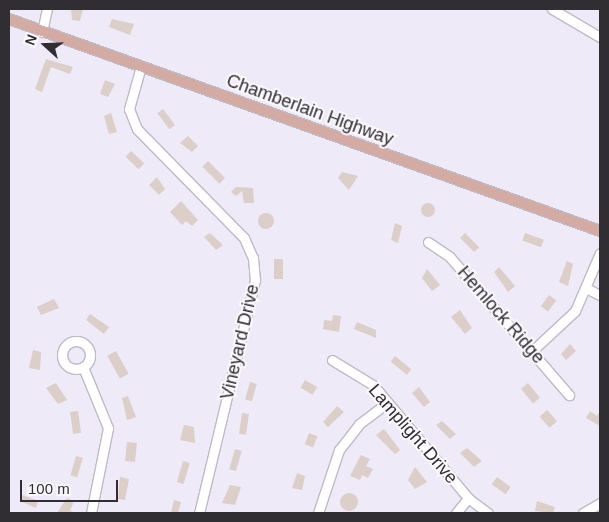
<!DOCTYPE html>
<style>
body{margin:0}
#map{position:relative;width:609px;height:522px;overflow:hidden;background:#efeaf7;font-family:Helvetica,sans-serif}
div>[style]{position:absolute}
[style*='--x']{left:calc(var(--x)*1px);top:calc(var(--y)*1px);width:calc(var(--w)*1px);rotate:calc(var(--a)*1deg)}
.building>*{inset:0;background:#dccec8;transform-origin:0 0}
.round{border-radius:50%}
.roads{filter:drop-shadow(1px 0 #bebac6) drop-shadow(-1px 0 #bebac6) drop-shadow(0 1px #bebac6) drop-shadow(0 -1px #bebac6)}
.minor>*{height:9px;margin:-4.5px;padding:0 4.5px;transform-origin:4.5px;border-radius:4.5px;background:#fff}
.minor>.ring{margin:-4.5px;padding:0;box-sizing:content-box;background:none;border:9px solid #fff;border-radius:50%}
.major>*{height:10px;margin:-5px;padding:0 5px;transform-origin:5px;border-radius:5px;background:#d4aba2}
span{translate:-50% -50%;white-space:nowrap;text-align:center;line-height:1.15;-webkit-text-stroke:4px #fbf9fe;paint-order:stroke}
.street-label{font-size:18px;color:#302e33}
.frame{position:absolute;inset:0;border:10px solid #302e33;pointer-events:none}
.north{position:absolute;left:20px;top:20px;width:50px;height:50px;-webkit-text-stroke:4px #fbf9fe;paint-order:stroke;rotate:290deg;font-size:14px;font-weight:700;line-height:20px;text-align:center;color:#302e33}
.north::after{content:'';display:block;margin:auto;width:18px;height:22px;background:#302e33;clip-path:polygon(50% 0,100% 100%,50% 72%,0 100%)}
.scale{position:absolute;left:20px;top:480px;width:98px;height:22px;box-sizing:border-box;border:2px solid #302e33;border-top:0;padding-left:6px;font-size:15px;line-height:18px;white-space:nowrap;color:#302e33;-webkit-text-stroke:4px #fbf9fe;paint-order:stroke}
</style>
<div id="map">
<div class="building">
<i style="clip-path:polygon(71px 9px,83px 9px,80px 21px,72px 20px)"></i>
<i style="clip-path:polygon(112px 19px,134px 24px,130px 35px,109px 27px)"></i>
<i style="clip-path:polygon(46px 59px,73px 67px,70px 74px,51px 67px,42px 92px,35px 89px)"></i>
<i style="clip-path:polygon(105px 80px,115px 84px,108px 97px,100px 94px)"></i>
<i style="left:163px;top:109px;width:20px;height:7px;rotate:53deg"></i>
<i style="clip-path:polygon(111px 113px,117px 132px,109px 134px,104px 116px)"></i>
<i style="clip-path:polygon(188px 136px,198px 146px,192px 152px,180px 143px)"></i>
<i style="left:131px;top:151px;width:18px;height:8px;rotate:43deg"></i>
<i style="left:208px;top:161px;width:24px;height:8px;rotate:45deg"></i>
<i style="clip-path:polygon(342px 172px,358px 176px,349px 190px,338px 178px)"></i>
<i style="clip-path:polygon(157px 177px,165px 189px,159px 195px,149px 185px)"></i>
<i style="clip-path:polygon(236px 187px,253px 188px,254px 203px,244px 203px,242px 191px,236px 196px,231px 192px)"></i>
<i style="clip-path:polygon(181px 201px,198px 220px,192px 226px,186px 221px,182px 225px,170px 212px)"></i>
<i class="round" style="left:421px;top:203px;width:14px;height:14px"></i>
<i class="round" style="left:258px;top:213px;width:16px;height:16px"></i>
<i style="clip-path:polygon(395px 223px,402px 226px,398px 243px,391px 240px)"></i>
<i style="clip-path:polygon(210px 233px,223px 245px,216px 250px,204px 237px)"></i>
<i style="left:465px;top:233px;width:20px;height:7px;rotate:45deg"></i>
<i style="left:525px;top:233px;width:20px;height:8px;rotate:20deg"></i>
<i style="left:283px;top:259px;width:20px;height:9px;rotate:90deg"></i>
<i style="clip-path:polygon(567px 261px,573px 264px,568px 286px,559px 282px)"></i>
<i style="clip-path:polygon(499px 267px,515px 286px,508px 292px,494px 272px)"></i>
<i style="clip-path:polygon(427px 269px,440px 285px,432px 291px,422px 278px)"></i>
<i style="left:549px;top:295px;width:9px;height:14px;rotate:36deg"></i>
<i style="clip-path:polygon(54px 299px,59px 308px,41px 315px,37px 307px)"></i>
<i style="clip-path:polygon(460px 310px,472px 328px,465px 334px,451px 317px)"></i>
<i style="clip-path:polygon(90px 314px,109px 327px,104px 334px,86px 320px)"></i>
<i style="clip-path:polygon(333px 315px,341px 316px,339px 332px,323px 329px,324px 320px,332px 321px)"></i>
<i style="clip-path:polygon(357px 322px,376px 330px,376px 338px,354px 329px)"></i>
<i style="clip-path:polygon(570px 344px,576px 351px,566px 360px,561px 354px)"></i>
<i style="clip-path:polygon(33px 350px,41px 352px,40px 370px,29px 368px)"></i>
<i style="left:116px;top:351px;width:26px;height:10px;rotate:61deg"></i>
<i style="left:395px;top:356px;width:21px;height:7px;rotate:39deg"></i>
<i style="left:305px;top:380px;width:14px;height:9px;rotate:30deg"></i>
<i style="left:250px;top:382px;width:7px;height:18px;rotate:16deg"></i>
<i style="clip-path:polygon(56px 383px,67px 400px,58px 404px,46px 388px)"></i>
<i style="left:528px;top:383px;width:19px;height:9px;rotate:51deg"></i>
<i style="clip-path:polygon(419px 387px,430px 402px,424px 407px,412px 393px)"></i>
<i style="clip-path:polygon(128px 396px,136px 417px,127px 420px,122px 398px)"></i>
<i style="clip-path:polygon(337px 406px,344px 412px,328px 427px,323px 422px)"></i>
<i style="left:547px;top:410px;width:15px;height:10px;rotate:48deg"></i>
<i style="left:78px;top:411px;width:22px;height:8px;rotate:82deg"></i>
<i style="clip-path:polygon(590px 411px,597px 416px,600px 411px,600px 426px,586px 418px)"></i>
<i style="left:242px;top:413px;width:7px;height:21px;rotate:8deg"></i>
<i style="clip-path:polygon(442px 421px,456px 434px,450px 439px,436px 425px)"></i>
<i style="clip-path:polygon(184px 425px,194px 427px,195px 443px,180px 440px)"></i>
<i style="clip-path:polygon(384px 429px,400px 450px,395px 454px,376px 435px)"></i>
<i style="left:309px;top:433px;width:9px;height:12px;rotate:21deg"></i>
<i style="left:127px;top:442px;width:10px;height:19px;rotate:6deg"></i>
<i style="clip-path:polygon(467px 448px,482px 461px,474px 467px,460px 453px)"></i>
<i style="left:235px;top:449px;width:7px;height:21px;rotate:16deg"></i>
<i style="clip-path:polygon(361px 455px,370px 459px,366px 466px,373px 469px,368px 478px,362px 475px,360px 480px,350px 476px)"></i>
<i style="left:76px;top:456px;width:7px;height:20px;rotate:16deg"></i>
<i style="left:183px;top:461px;width:7px;height:22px;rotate:16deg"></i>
<i style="clip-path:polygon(415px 467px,427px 482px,415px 489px,408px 480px)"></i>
<i style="clip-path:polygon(297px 473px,305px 476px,302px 490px,292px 488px)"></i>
<i style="clip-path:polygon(120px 477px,129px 479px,125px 500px,118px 499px)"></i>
<i style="left:497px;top:477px;width:17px;height:9px;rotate:36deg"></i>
<i style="clip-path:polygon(230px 485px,241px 487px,235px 505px,222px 503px)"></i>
<i class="round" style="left:340px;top:493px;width:18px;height:18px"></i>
<i style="clip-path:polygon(23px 495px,38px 501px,36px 508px,20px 501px)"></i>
<i style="clip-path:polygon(67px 498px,74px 501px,70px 511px,75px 513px,57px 513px)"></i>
<i style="clip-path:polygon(174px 500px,181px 502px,178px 513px,171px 513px)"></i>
<i style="clip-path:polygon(537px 501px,555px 507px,553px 513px,535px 511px)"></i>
</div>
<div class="roads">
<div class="minor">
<i style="--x:552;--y:9;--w:56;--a:30.3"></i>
<i style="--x:42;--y:32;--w:24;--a:-78"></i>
<i style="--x:141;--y:66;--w:45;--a:105.6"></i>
<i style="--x:129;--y:109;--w:22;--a:68"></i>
<i style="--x:137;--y:129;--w:153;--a:45.5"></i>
<i style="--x:244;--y:238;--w:22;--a:66"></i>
<i style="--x:253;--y:258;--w:22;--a:85"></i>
<i style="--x:255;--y:280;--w:240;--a:103.5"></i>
<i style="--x:428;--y:242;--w:25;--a:34"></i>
<i style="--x:449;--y:256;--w:184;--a:49.2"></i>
<i style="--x:588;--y:289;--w:13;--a:27"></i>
<i class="ring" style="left:62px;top:341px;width:19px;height:19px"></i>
<i style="--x:533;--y:350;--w:57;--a:-42.9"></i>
<i style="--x:575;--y:311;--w:63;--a:-66.7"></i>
<i style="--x:332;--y:360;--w:48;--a:31.4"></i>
<i style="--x:373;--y:385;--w:148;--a:49.9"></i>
<i style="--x:468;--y:498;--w:25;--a:37"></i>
<i style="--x:83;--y:367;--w:66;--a:67.7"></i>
<i style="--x:108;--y:428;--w:87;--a:101.3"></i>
<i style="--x:318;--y:513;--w:66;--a:-71.6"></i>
<i style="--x:339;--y:450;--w:33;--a:-52"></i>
<i style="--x:359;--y:424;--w:36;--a:-37"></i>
<i style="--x:456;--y:513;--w:19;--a:-51"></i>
<i style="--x:583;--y:513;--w:20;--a:-30"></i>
</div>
<div class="major">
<i style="--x:9;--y:19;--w:628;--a:19.73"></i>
</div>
</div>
<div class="street-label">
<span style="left:310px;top:110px;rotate:20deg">Chamberlain Highway</span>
<span style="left:501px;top:315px;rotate:49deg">Hemlock Ridge</span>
<span style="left:240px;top:342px;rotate:-77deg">Vineyard Drive</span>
<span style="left:413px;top:434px;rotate:49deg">Lamplight Drive</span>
</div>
<div class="frame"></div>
<div class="north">N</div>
<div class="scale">100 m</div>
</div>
